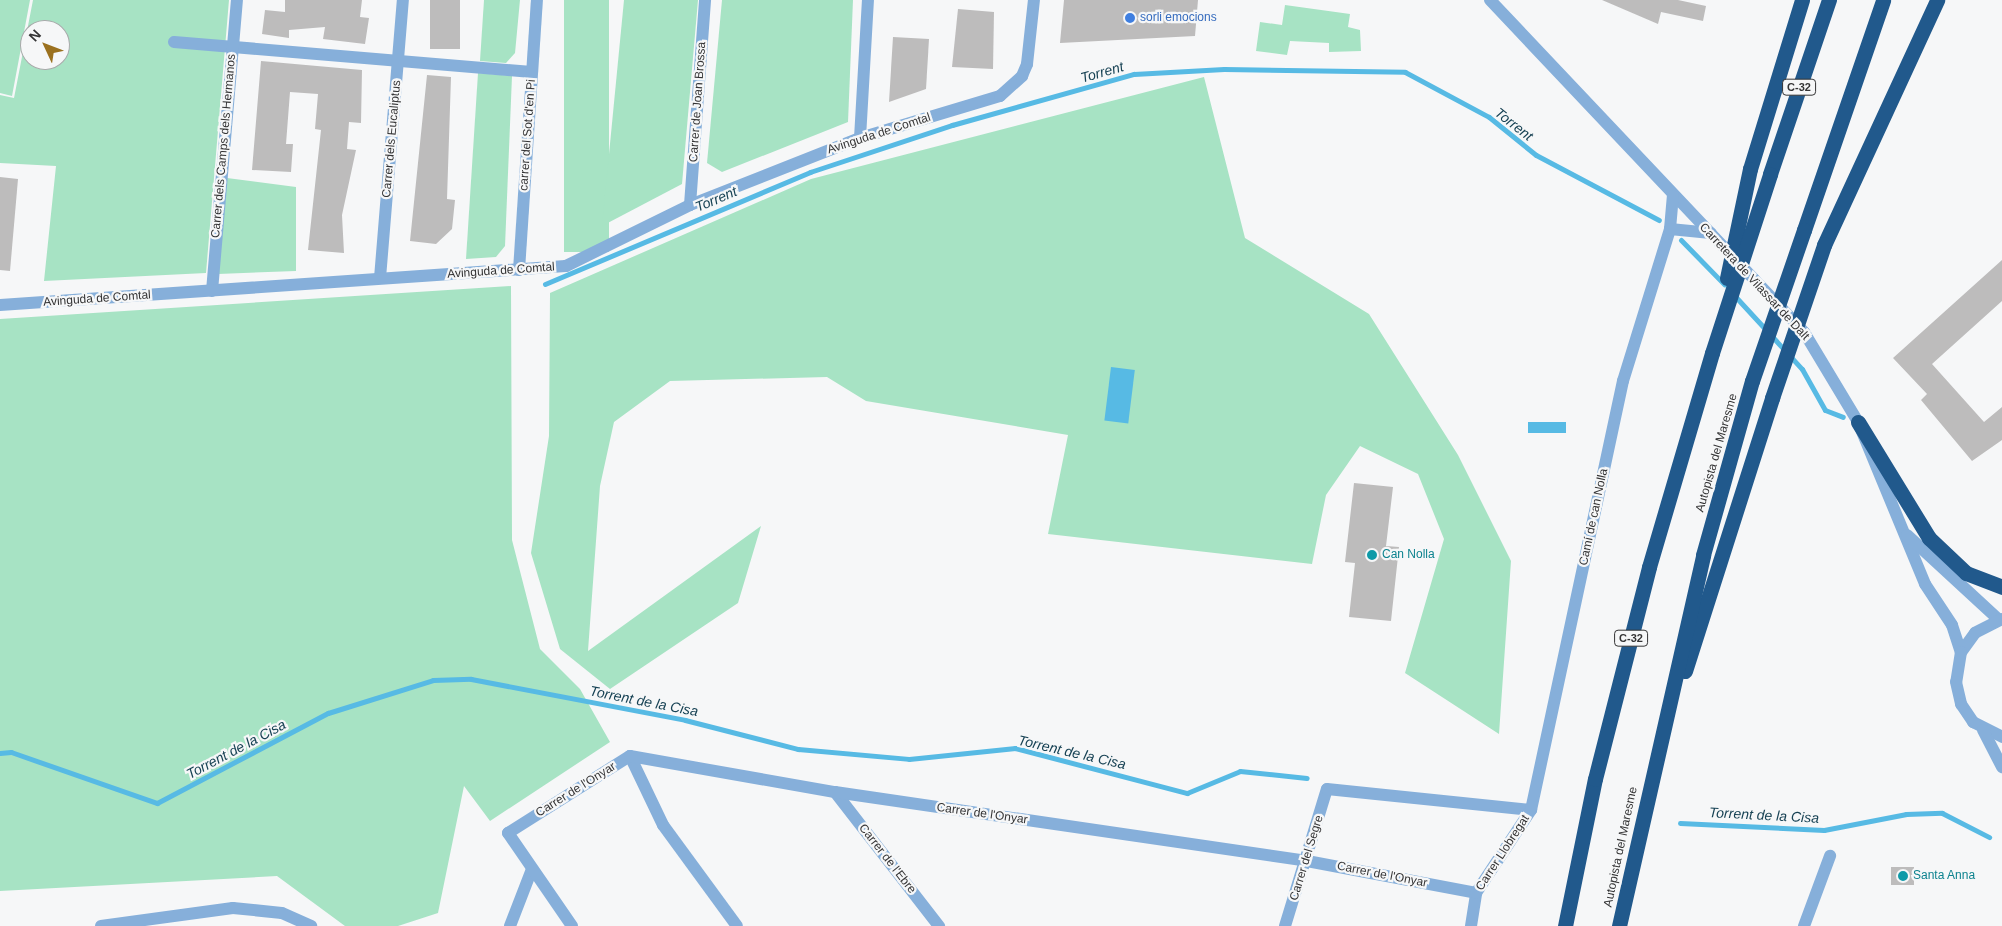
<!DOCTYPE html>
<meta charset="utf-8">
<style>
body{margin:0}
#map{position:relative;width:2002px;height:926px;overflow:hidden;background:#f6f7f8;font-family:Helvetica,sans-serif}
div>[style]{position:absolute}
[style*='--x']{left:calc(var(--x)*1px);top:calc(var(--y)*1px);width:calc(var(--w)*1px);rotate:calc(var(--a)*1deg)}
.green>*{inset:0;background:#a7e3c4;transform-origin:0 0}
.water>*{inset:0;background:#57bae4;transform-origin:0 0}
.stream>*{height:5px;margin:-2.5px;padding:0 2.5px;transform-origin:2.5px;border-radius:2.5px;background:#57bae4}
.building>*{inset:0;background:#bdbcbc;transform-origin:0 0}
.minor>*{height:12px;margin:-6px;padding:0 6px;transform-origin:6px;border-radius:6px;background:#86afda}
.highway>*{height:15px;margin:-7.5px;padding:0 7.5px;transform-origin:7.5px;border-radius:7.5px;background:#21598c}
.highway-bridge>*{height:15px;margin:-7.5px;padding:0 7.5px;transform-origin:7.5px;border-radius:7.5px;background:#21598c}
.dots>*{width:14px;height:14px;translate:-50% -50%;box-sizing:border-box;border:2px solid #f6f7f8;border-radius:50%}
span{translate:-50% -50%;white-space:nowrap;text-align:center;line-height:1.15;-webkit-text-stroke:4.5px #f6f7f8;paint-order:stroke}
.shield-label span{padding:1px 4px;background:#f6f7f8;border:1px solid;border-radius:4px;-webkit-text-stroke-width:0}
.shield-label{font-size:11px;color:#343435;font-weight:700}
.shop-label{font-size:12px;color:#366cbe}
.left{translate:0 -50%;text-align:left}
.street-label{font-size:12px;color:#343435}
.culture-label{font-size:12px;color:#0d838f}
.water-label{font-size:14px;color:#174254;font-style:italic}
.north{position:absolute;left:20px;top:20px;width:50px;height:50px;box-sizing:border-box;background:#f6f7f8;border:1px solid #a8a9aa;border-radius:50%;rotate:313deg;font-size:14px;font-weight:700;line-height:20px;text-align:center;color:#343435}
.north::after{content:'';display:block;margin:auto;width:18px;height:22px;background:#9b711f;clip-path:polygon(50% 0,100% 100%,50% 72%,0 100%)}
</style>
<div id="map">
<div class="green">
<i style="clip-path:polygon(0 0,30px 0,12px 96px,0 93px)"></i>
<i style="clip-path:polygon(evenodd,33px 0,229px 0,206px 273px,44px 281px,56px 166px,0 163px,0 95px,14px 98px,33px 0,30px 30px,60px 30px,60px 60px,30px 60px,30px 30px)"></i>
<i style="clip-path:polygon(484px 0,520px 0,515px 53px,506px 63px,480px 61px)"></i>
<i style="left:564px;top:0;width:45px;height:252px"></i>
<i style="clip-path:polygon(624px 0,698px 0,682px 184px,602px 226px)"></i>
<i style="clip-path:polygon(722px 0,853px 0,848px 122px,722px 172px,707px 163px)"></i>
<i style="clip-path:polygon(1285px 5px,1350px 14px,1348px 27px,1360px 30px,1361px 51px,1329px 52px,1329px 43px,1290px 41px,1287px 55px,1256px 51px,1260px 22px,1282px 25px)"></i>
<i style="clip-path:polygon(478px 73px,512px 76px,505px 246px,496px 257px,466px 259px)"></i>
<i style="clip-path:polygon(1204px 77px,1245px 238px,1369px 314px,1458px 455px,1511px 561px,1499px 734px,1405px 673px,1444px 539px,1418px 474px,1360px 446px,1326px 495px,1312px 564px,1048px 534px,1068px 435px,866px 401px,827px 377px,670px 381px,614px 422px,600px 486px,588px 651px,761px 526px,738px 603px,610px 689px,560px 649px,531px 553px,549px 436px,550px 293px,811px 179px)"></i>
<i style="clip-path:polygon(227px 178px,296px 187px,296px 271px,218px 274px)"></i>
<i style="clip-path:polygon(511px 286px,512px 540px,540px 649px,580px 689px,610px 742px,490px 821px,464px 786px,438px 913px,398px 926px,345px 926px,277px 876px,0 891px,0 319px)"></i>
</div>
<div class="water">
<i style="left:1111px;top:367px;width:24px;height:54px;rotate:7deg"></i>
<i style="left:1528px;top:422px;width:38px;height:11px"></i>
</div>
<div class="stream">
<i style="--x:1681;--y:240;--w:62;--a:45.7"></i>
<i style="--x:545;--y:284;--w:288;--a:-22.9"></i>
<i style="--x:810;--y:172;--w:150;--a:-18.3"></i>
<i style="--x:952;--y:125;--w:189;--a:-15.7"></i>
<i style="--x:1134;--y:74;--w:90;--a:-3.2"></i>
<i style="--x:1224;--y:69;--w:181;--a:0.9"></i>
<i style="--x:1405;--y:72;--w:95;--a:28.2"></i>
<i style="--x:1489;--y:117;--w:60;--a:39"></i>
<i style="--x:1536;--y:155;--w:139;--a:27.9"></i>
<i style="--x:1733;--y:294;--w:102;--a:47.4"></i>
<i style="--x:1802;--y:369;--w:47;--a:60.7"></i>
<i style="--x:1825;--y:410;--w:19;--a:21"></i>
<i style="--x:0;--y:753;--w:11;--a:-5"></i>
<i style="--x:11;--y:752;--w:155;--a:19.3"></i>
<i style="--x:157;--y:803;--w:193;--a:-27.8"></i>
<i style="--x:328;--y:713;--w:110;--a:-17.4"></i>
<i style="--x:433;--y:680;--w:38;--a:-2"></i>
<i style="--x:471;--y:679;--w:218;--a:10.8"></i>
<i style="--x:685;--y:720;--w:117;--a:14.4"></i>
<i style="--x:798;--y:749;--w:111;--a:5.1"></i>
<i style="--x:909;--y:759;--w:107;--a:-5.9"></i>
<i style="--x:1015;--y:748;--w:178;--a:14.7"></i>
<i style="--x:1187;--y:793;--w:57;--a:-22.5"></i>
<i style="--x:1240;--y:771;--w:67;--a:6"></i>
<i style="--x:1680;--y:823;--w:144;--a:2.8"></i>
<i style="--x:1824;--y:830;--w:84;--a:-11"></i>
<i style="--x:1906;--y:814;--w:36;--a:-2"></i>
<i style="--x:1942;--y:813;--w:53;--a:27.1"></i>
</div>
<div class="building">
<i style="clip-path:polygon(285px 0,362px 0,360px 17px,369px 18px,365px 44px,323px 39px,325px 27px,289px 30px,289px 38px,262px 34px,265px 10px,285px 12px)"></i>
<i style="left:430px;top:0;width:30px;height:49px"></i>
<i style="clip-path:polygon(1064px 0,1198px 0,1195px 36px,1060px 43px)"></i>
<i style="clip-path:polygon(1602px 0,1678px 0,1706px 6px,1703px 21px,1661px 12px,1658px 24px)"></i>
<i style="clip-path:polygon(958px 9px,994px 12px,993px 69px,952px 67px)"></i>
<i style="clip-path:polygon(893px 37px,929px 39px,926px 89px,889px 102px)"></i>
<i style="clip-path:polygon(261px 61px,362px 70px,361px 123px,349px 122px,347px 149px,356px 150px,342px 215px,344px 253px,308px 250px,321px 130px,315px 129px,318px 94px,290px 92px,286px 144px,293px 144px,291px 172px,252px 170px)"></i>
<i style="clip-path:polygon(427px 75px,451px 77px,447px 199px,455px 200px,452px 229px,436px 244px,410px 241px)"></i>
<i style="clip-path:polygon(0 177px,18px 179px,10px 271px,0 270px)"></i>
<i style="clip-path:polygon(2002px 260px,2002px 301px,1932px 364px,1984px 422px,2002px 407px,2002px 440px,1972px 461px,1921px 400px,1927px 394px,1893px 358px)"></i>
<i style="clip-path:polygon(1354px 483px,1393px 487px,1386px 546px,1399px 547px,1391px 621px,1349px 617px,1355px 563px,1345px 562px)"></i>
<i style="left:1891px;top:867px;width:23px;height:18px"></i>
</div>
<div class="minor">
<i style="--x:1490;--y:0;--w:457;--a:46.6"></i>
<i style="--x:1804;--y:332;--w:105;--a:59"></i>
<i style="--x:1858;--y:422;--w:175;--a:67.5"></i>
<i style="--x:1925;--y:584;--w:49;--a:56.6"></i>
<i style="--x:1952;--y:625;--w:28;--a:72"></i>
<i style="--x:174;--y:42;--w:359;--a:4.8"></i>
<i style="--x:860;--y:138;--w:138;--a:-86.7"></i>
<i style="--x:690;--y:205;--w:206;--a:-85.8"></i>
<i style="--x:1670;--y:229;--w:33;--a:-85"></i>
<i style="--x:519;--y:270;--w:271;--a:-86.2"></i>
<i style="--x:380;--y:278;--w:279;--a:-85.3"></i>
<i style="--x:212;--y:291;--w:292;--a:-85.1"></i>
<i style="--x:0;--y:305;--w:567;--a:-3.94"></i>
<i style="--x:566;--y:266;--w:138;--a:-26.2"></i>
<i style="--x:690;--y:205;--w:183;--a:-21.5"></i>
<i style="--x:860;--y:138;--w:146;--a:-16.7"></i>
<i style="--x:1000;--y:96;--w:30;--a:-42"></i>
<i style="--x:1022;--y:76;--w:13;--a:-67"></i>
<i style="--x:1027;--y:64;--w:64;--a:-83.8"></i>
<i style="--x:1907;--y:535;--w:124;--a:42.7"></i>
<i style="--x:2002;--y:619;--w:30;--a:153"></i>
<i style="--x:1975;--y:633;--w:24;--a:126"></i>
<i style="--x:1961;--y:652;--w:30;--a:99"></i>
<i style="--x:1956;--y:682;--w:23;--a:77"></i>
<i style="--x:1961;--y:704;--w:22;--a:56"></i>
<i style="--x:1973;--y:722;--w:33;--a:27"></i>
<i style="--x:1983;--y:730;--w:42;--a:62.8"></i>
<i style="--x:630;--y:756;--w:76;--a:64.4"></i>
<i style="--x:663;--y:825;--w:125;--a:53.8"></i>
<i style="--x:835;--y:792;--w:170;--a:52.2"></i>
<i style="--x:101;--y:926;--w:133;--a:-7.8"></i>
<i style="--x:233;--y:908;--w:49;--a:5.8"></i>
<i style="--x:282;--y:913;--w:32;--a:24"></i>
<i style="--x:510;--y:926;--w:61;--a:-68.9"></i>
<i style="--x:572;--y:926;--w:113;--a:-124.5"></i>
<i style="--x:508;--y:833;--w:144;--a:-32.3"></i>
<i style="--x:630;--y:756;--w:208;--a:10"></i>
<i style="--x:835;--y:792;--w:477;--a:8.3"></i>
<i style="--x:1307;--y:861;--w:172;--a:10.7"></i>
<i style="--x:1285;--y:926;--w:143;--a:-73"></i>
<i style="--x:1327;--y:789;--w:205;--a:5.9"></i>
<i style="--x:1471;--y:926;--w:33;--a:-81"></i>
<i style="--x:1476;--y:893;--w:100;--a:-56.5"></i>
<i style="--x:1531;--y:810;--w:439;--a:-77.9"></i>
<i style="--x:1623;--y:381;--w:159;--a:-72.8"></i>
<i style="--x:1670;--y:229;--w:41;--a:5.6"></i>
<i style="--x:1804;--y:926;--w:75;--a:-69.6"></i>
</div>
<div class="highway">
<i style="--x:1750;--y:169;--w:177;--a:-72.9"></i>
<i style="--x:1770;--y:174;--w:184;--a:-71.3"></i>
<i style="--x:1804;--y:230;--w:243;--a:-71"></i>
<i style="--x:1824;--y:245;--w:270;--a:-65.2"></i>
<i style="--x:1858;--y:422;--w:136;--a:58.5"></i>
<i style="--x:1929;--y:538;--w:51;--a:43.4"></i>
<i style="--x:1966;--y:573;--w:39;--a:21"></i>
<i style="--x:1685;--y:671;--w:287;--a:-72.3"></i>
<i style="--x:1565;--y:926;--w:150;--a:-78.5"></i>
<i style="--x:1595;--y:779;--w:219;--a:-75.7"></i>
<i style="--x:1649;--y:567;--w:223;--a:-73.6"></i>
<i style="--x:1619;--y:926;--w:380;--a:-77.2"></i>
<i style="--x:1703;--y:555;--w:181;--a:-74.3"></i>
</div>
<div class="highway-bridge">
<i style="--x:1727;--y:278;--w:111;--a:-78.1"></i>
<i style="--x:1712;--y:353;--w:188;--a:-72"></i>
<i style="--x:1752;--y:381;--w:160;--a:-71"></i>
<i style="--x:1772;--y:398;--w:162;--a:-71.2"></i>
</div>
<div class="dots">
<i style="left:1130px;top:18px;background:#3f7fe0"></i>
<i style="left:1372px;top:555px;background:#0f9aa8"></i>
<i style="left:1903px;top:876px;background:#0f9aa8"></i>
</div>
<div class="shield-label">
<span style="left:1799px;top:87px">C-32</span>
<span style="left:1631px;top:638px">C-32</span>
</div>
<div class="shop-label">
<span class="left" style="left:1140px;top:18px">sorli emocions</span>
</div>
<div class="street-label">
<span style="left:698px;top:102px;rotate:-86deg">Carrer de Joan Brossa</span>
<span style="left:879px;top:134px;rotate:-18deg">Avinguda de Comtal</span>
<span style="left:528px;top:135px;rotate:-86deg">carrer del Sot d'en Pi</span>
<span style="left:392px;top:139px;rotate:-85deg">Carrer dels Eucaliptus</span>
<span style="left:224px;top:146px;rotate:-85deg">Carrer dels Camps dels Hermanos</span>
<span style="left:501px;top:271px;rotate:-4deg">Avinguda de Comtal</span>
<span style="left:1754px;top:282px;rotate:47deg">Carretera de Vilassar de Dalt</span>
<span style="left:97px;top:299px;rotate:-4deg">Avinguda de Comtal</span>
<span style="left:1717px;top:453px;rotate:-74deg">Autopista del Maresme</span>
<span style="left:1594px;top:517px;rotate:-78deg">Camí de can Nolla</span>
<span style="left:576px;top:790px;rotate:-32deg">Carrer de l'Onyar</span>
<span style="left:982px;top:814px;rotate:8deg">Carrer de l'Onyar</span>
<span style="left:1621px;top:847px;rotate:-78deg">Autopista del Maresme</span>
<span style="left:1503px;top:853px;rotate:-57deg">Carrer Llobregat</span>
<span style="left:1307px;top:858px;rotate:-73deg">Carrer del Segre</span>
<span style="left:887px;top:859px;rotate:52deg">Carrer de l'Ebre</span>
<span style="left:1382px;top:875px;rotate:11deg">Carrer de l'Onyar</span>
</div>
<div class="culture-label">
<span class="left" style="left:1382px;top:555px">Can Nolla</span>
<span class="left" style="left:1913px;top:876px">Santa Anna</span>
</div>
<div class="water-label">
<span style="left:1102px;top:72px;rotate:-16deg">Torrent</span>
<span style="left:1514px;top:124px;rotate:38deg">Torrent</span>
<span style="left:716px;top:199px;rotate:-23deg">Torrent</span>
<span style="left:644px;top:701px;rotate:11deg">Torrent de la Cisa</span>
<span style="left:236px;top:749px;rotate:-28deg">Torrent de la Cisa</span>
<span style="left:1072px;top:752px;rotate:13deg">Torrent de la Cisa</span>
<span style="left:1764px;top:815px;rotate:3deg">Torrent de la Cisa</span>
</div>
<div class="north">N</div>
</div>
